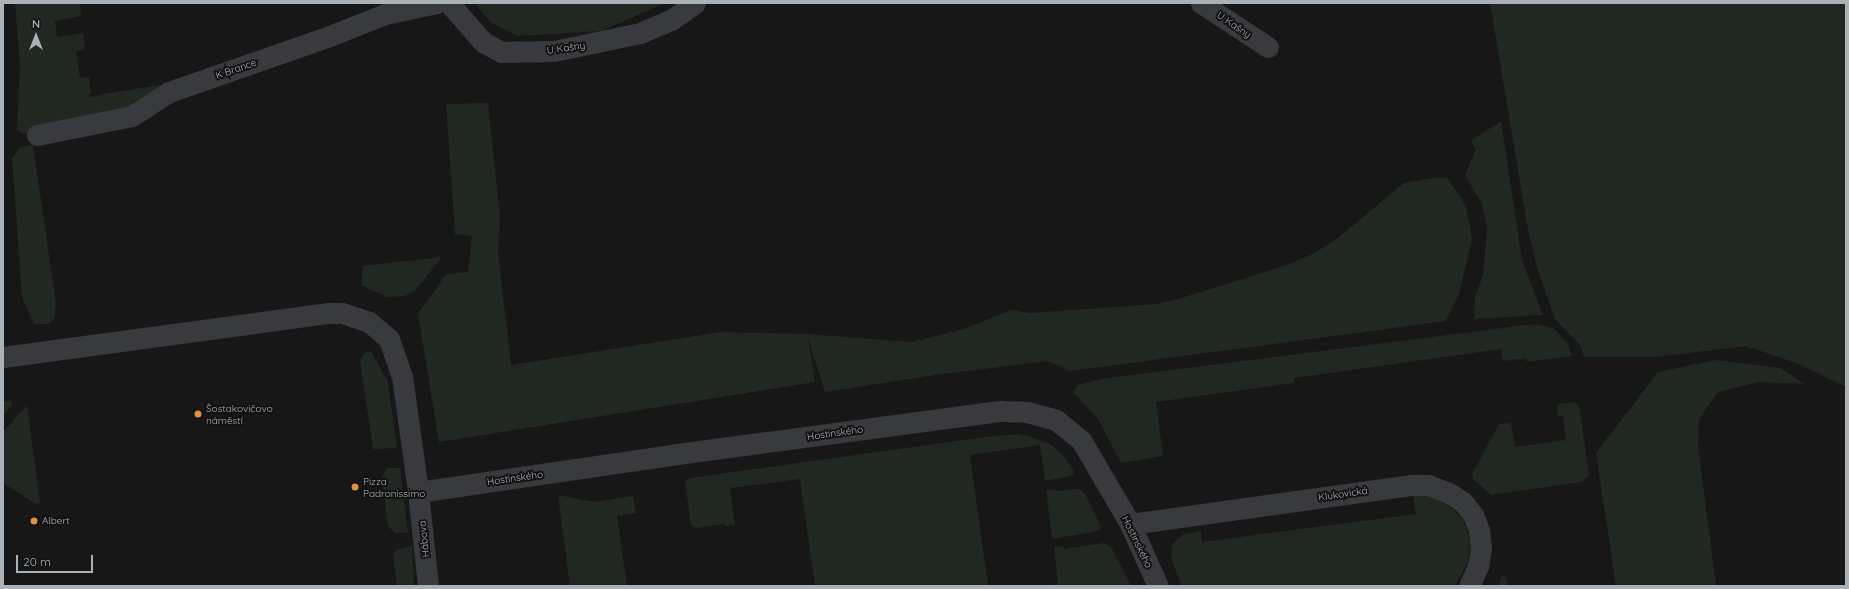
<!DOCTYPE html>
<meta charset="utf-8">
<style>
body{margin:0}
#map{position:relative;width:1849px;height:589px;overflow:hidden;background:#171718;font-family:Quicksand,sans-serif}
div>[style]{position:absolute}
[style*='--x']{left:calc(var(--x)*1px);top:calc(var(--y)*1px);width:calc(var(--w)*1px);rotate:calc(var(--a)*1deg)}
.green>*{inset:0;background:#212821}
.minor>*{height:21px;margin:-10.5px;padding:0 10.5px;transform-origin:10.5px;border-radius:10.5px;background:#383a3d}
.dots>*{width:11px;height:11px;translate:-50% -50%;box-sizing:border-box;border:2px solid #121213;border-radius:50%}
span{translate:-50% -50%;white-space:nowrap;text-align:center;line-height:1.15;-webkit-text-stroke:4px #121213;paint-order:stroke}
.street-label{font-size:10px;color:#aab1b7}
.poi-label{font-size:10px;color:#aab1b7}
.left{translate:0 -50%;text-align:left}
.frame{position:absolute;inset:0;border:4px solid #aab1b7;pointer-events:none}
.north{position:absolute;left:16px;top:16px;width:40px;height:40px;-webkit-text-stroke:3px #121213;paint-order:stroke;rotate:0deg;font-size:11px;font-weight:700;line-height:16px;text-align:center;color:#aab1b7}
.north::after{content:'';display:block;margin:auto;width:14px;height:18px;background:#aab1b7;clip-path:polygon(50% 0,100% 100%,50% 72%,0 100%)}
.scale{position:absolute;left:16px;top:555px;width:77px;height:18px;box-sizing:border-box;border:2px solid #aab1b7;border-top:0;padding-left:5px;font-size:12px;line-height:14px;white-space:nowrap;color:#aab1b7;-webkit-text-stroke:3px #121213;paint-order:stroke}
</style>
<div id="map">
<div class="green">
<i style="clip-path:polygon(15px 3px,80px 3px,81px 16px,55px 21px,57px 37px,83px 33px,85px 50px,76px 51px,80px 78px,89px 77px,91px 93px,88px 96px,97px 97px,97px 95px,160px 85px,164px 90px,111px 119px,38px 128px,25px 134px,17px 130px,20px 65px)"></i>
<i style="clip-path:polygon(475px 3px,665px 3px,601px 31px,518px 36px,490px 22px)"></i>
<i style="clip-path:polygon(1490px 3px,1846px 3px,1846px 387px,1799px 364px,1746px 346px,1656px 357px,1584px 357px,1580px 345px,1555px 319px,1537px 268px,1527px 224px)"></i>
<i style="clip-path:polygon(488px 103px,500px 215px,498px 251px,511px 365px,721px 332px,807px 334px,912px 342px,964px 329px,1011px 310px,1030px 313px,1156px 304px,1178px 299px,1281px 267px,1313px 254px,1338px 238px,1404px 183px,1434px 178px,1448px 178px,1466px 206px,1472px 239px,1459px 294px,1446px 321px,1070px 371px,1048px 361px,935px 375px,825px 392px,808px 338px,815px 382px,439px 442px,418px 314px,446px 274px,468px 272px,472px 236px,455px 234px,446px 104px)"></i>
<i style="clip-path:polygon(1501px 121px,1522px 260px,1543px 315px,1474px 319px,1475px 297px,1483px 275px,1487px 229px,1482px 204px,1465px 175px,1476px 149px,1471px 141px)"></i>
<i style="clip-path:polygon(33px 145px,56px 304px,54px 319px,48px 324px,34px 324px,22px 297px,12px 158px,20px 147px)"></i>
<i style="clip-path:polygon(442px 257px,415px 291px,405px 296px,387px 297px,361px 285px,363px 266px)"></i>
<i style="clip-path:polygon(1534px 324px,1553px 328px,1568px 344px,1572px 356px,1527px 362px,1527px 358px,1503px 361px,1501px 349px,1294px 378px,1294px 383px,1156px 402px,1163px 456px,1121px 463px,1098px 419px,1073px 392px,1078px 385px,1101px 379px)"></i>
<i style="clip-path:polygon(371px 351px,388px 382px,397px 448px,373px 449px,360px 360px,366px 352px)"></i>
<i style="clip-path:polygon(1715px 360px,1780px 368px,1805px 384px,1758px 382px,1718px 392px,1699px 419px,1698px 446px,1716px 586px,1616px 586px,1596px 453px,1658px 372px)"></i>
<i style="clip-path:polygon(11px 400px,12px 405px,3px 416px,3px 402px)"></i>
<i style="clip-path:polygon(1574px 402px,1579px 406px,1589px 475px,1581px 482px,1491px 495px,1473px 479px,1472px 474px,1499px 424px,1511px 423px,1515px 447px,1566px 440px,1563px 416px,1558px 416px,1557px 404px)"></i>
<i style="clip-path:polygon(27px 405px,40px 503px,36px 504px,3px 483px,3px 432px)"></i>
<i style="clip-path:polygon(1018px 434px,1032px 437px,1052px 445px,1066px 459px,1074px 472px,1072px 476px,1045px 481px,1040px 445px,970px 455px,988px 586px,815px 586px,800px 479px,730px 488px,735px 525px,725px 526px,725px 524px,696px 528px,691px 525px,685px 482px,690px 478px,985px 437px)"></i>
<i style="clip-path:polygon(387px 468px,400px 468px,408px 533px,395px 533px,388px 526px,382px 478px)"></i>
<i style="clip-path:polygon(1055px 489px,1056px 491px,1078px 489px,1084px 492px,1101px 527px,1099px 531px,1052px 539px,1046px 490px)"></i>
<i style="clip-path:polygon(1413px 494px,1435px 497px,1456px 512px,1464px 522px,1470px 542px,1468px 562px,1455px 586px,1182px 586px,1171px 559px,1172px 544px,1184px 534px,1201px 531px,1202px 542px,1416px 514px)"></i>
<i style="clip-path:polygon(558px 495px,594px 502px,633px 496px,636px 513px,617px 516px,627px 586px,570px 586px)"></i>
<i style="clip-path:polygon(1104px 543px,1111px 547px,1131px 586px,1043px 586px,1058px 584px,1054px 547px,1064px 546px,1064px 549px)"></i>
<i style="clip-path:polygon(412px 546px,414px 586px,397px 586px,393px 556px,395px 550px)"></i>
<i style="clip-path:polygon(1502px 576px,1506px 577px,1507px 586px,1498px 586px)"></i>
</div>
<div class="minor">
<i style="--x:449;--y:3;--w:52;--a:48.9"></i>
<i style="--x:483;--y:42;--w:21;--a:29"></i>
<i style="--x:501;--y:52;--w:53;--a:-1.1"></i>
<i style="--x:554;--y:51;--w:88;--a:-11.8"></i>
<i style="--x:640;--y:33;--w:34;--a:-23"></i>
<i style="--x:671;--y:20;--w:29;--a:-35"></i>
<i style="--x:1201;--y:3;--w:80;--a:33.3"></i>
<i style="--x:37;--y:135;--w:97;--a:-11.3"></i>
<i style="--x:132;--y:116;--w:44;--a:-33"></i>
<i style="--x:169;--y:92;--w:167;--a:-19.2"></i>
<i style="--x:327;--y:37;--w:62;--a:-21.6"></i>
<i style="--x:385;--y:14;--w:53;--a:-11.9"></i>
<i style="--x:3;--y:357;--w:327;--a:-7.7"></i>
<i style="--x:327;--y:313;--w:15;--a:0"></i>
<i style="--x:342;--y:313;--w:28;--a:18"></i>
<i style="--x:369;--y:322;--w:26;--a:40"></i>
<i style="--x:389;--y:339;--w:39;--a:71"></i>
<i style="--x:402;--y:376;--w:117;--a:82.1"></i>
<i style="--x:418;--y:492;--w:95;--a:83.9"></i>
<i style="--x:418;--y:492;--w:262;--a:-8.3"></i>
<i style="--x:677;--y:454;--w:327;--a:-7.6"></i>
<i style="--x:1001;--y:411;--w:26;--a:2"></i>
<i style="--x:1027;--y:412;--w:30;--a:15"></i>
<i style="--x:1056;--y:420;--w:32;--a:39"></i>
<i style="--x:1081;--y:440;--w:97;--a:59.7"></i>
<i style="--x:1130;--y:524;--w:68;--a:65.7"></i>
<i style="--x:1130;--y:524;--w:283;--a:-7.9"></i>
<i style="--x:1410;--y:485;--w:18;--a:0"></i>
<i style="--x:1428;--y:485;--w:22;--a:21"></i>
<i style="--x:1449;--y:493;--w:17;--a:33"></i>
<i style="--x:1463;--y:502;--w:16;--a:52"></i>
<i style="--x:1473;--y:515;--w:16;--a:68"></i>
<i style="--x:1479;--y:530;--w:18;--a:84"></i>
<i style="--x:1481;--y:548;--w:18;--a:99"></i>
<i style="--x:1478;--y:566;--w:22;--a:114"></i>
</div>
<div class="dots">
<i style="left:198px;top:414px;background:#e08f47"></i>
<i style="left:355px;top:487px;background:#e08f47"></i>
<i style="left:34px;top:521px;background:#e08f47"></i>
</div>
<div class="street-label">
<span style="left:1234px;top:25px;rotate:34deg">U Kašny</span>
<span style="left:566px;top:48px;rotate:-8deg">U Kašny</span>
<span style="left:236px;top:69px;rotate:-19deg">K Brance</span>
<span style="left:835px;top:433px;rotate:-8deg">Hostinského</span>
<span style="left:515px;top:478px;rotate:-8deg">Hostinského</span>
<span style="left:1343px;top:494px;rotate:-8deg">Klukovická</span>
<span style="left:424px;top:539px;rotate:-96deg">Hábova</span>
<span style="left:1137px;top:542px;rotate:64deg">Hostinského</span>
</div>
<div class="poi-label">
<span class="left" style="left:206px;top:414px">Šostakovičovo<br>náměstí</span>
<span class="left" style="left:363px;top:487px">Pizza<br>Padronissimo</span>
<span class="left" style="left:42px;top:521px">Albert</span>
</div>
<div class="frame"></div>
<div class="north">N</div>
<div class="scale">20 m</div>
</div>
